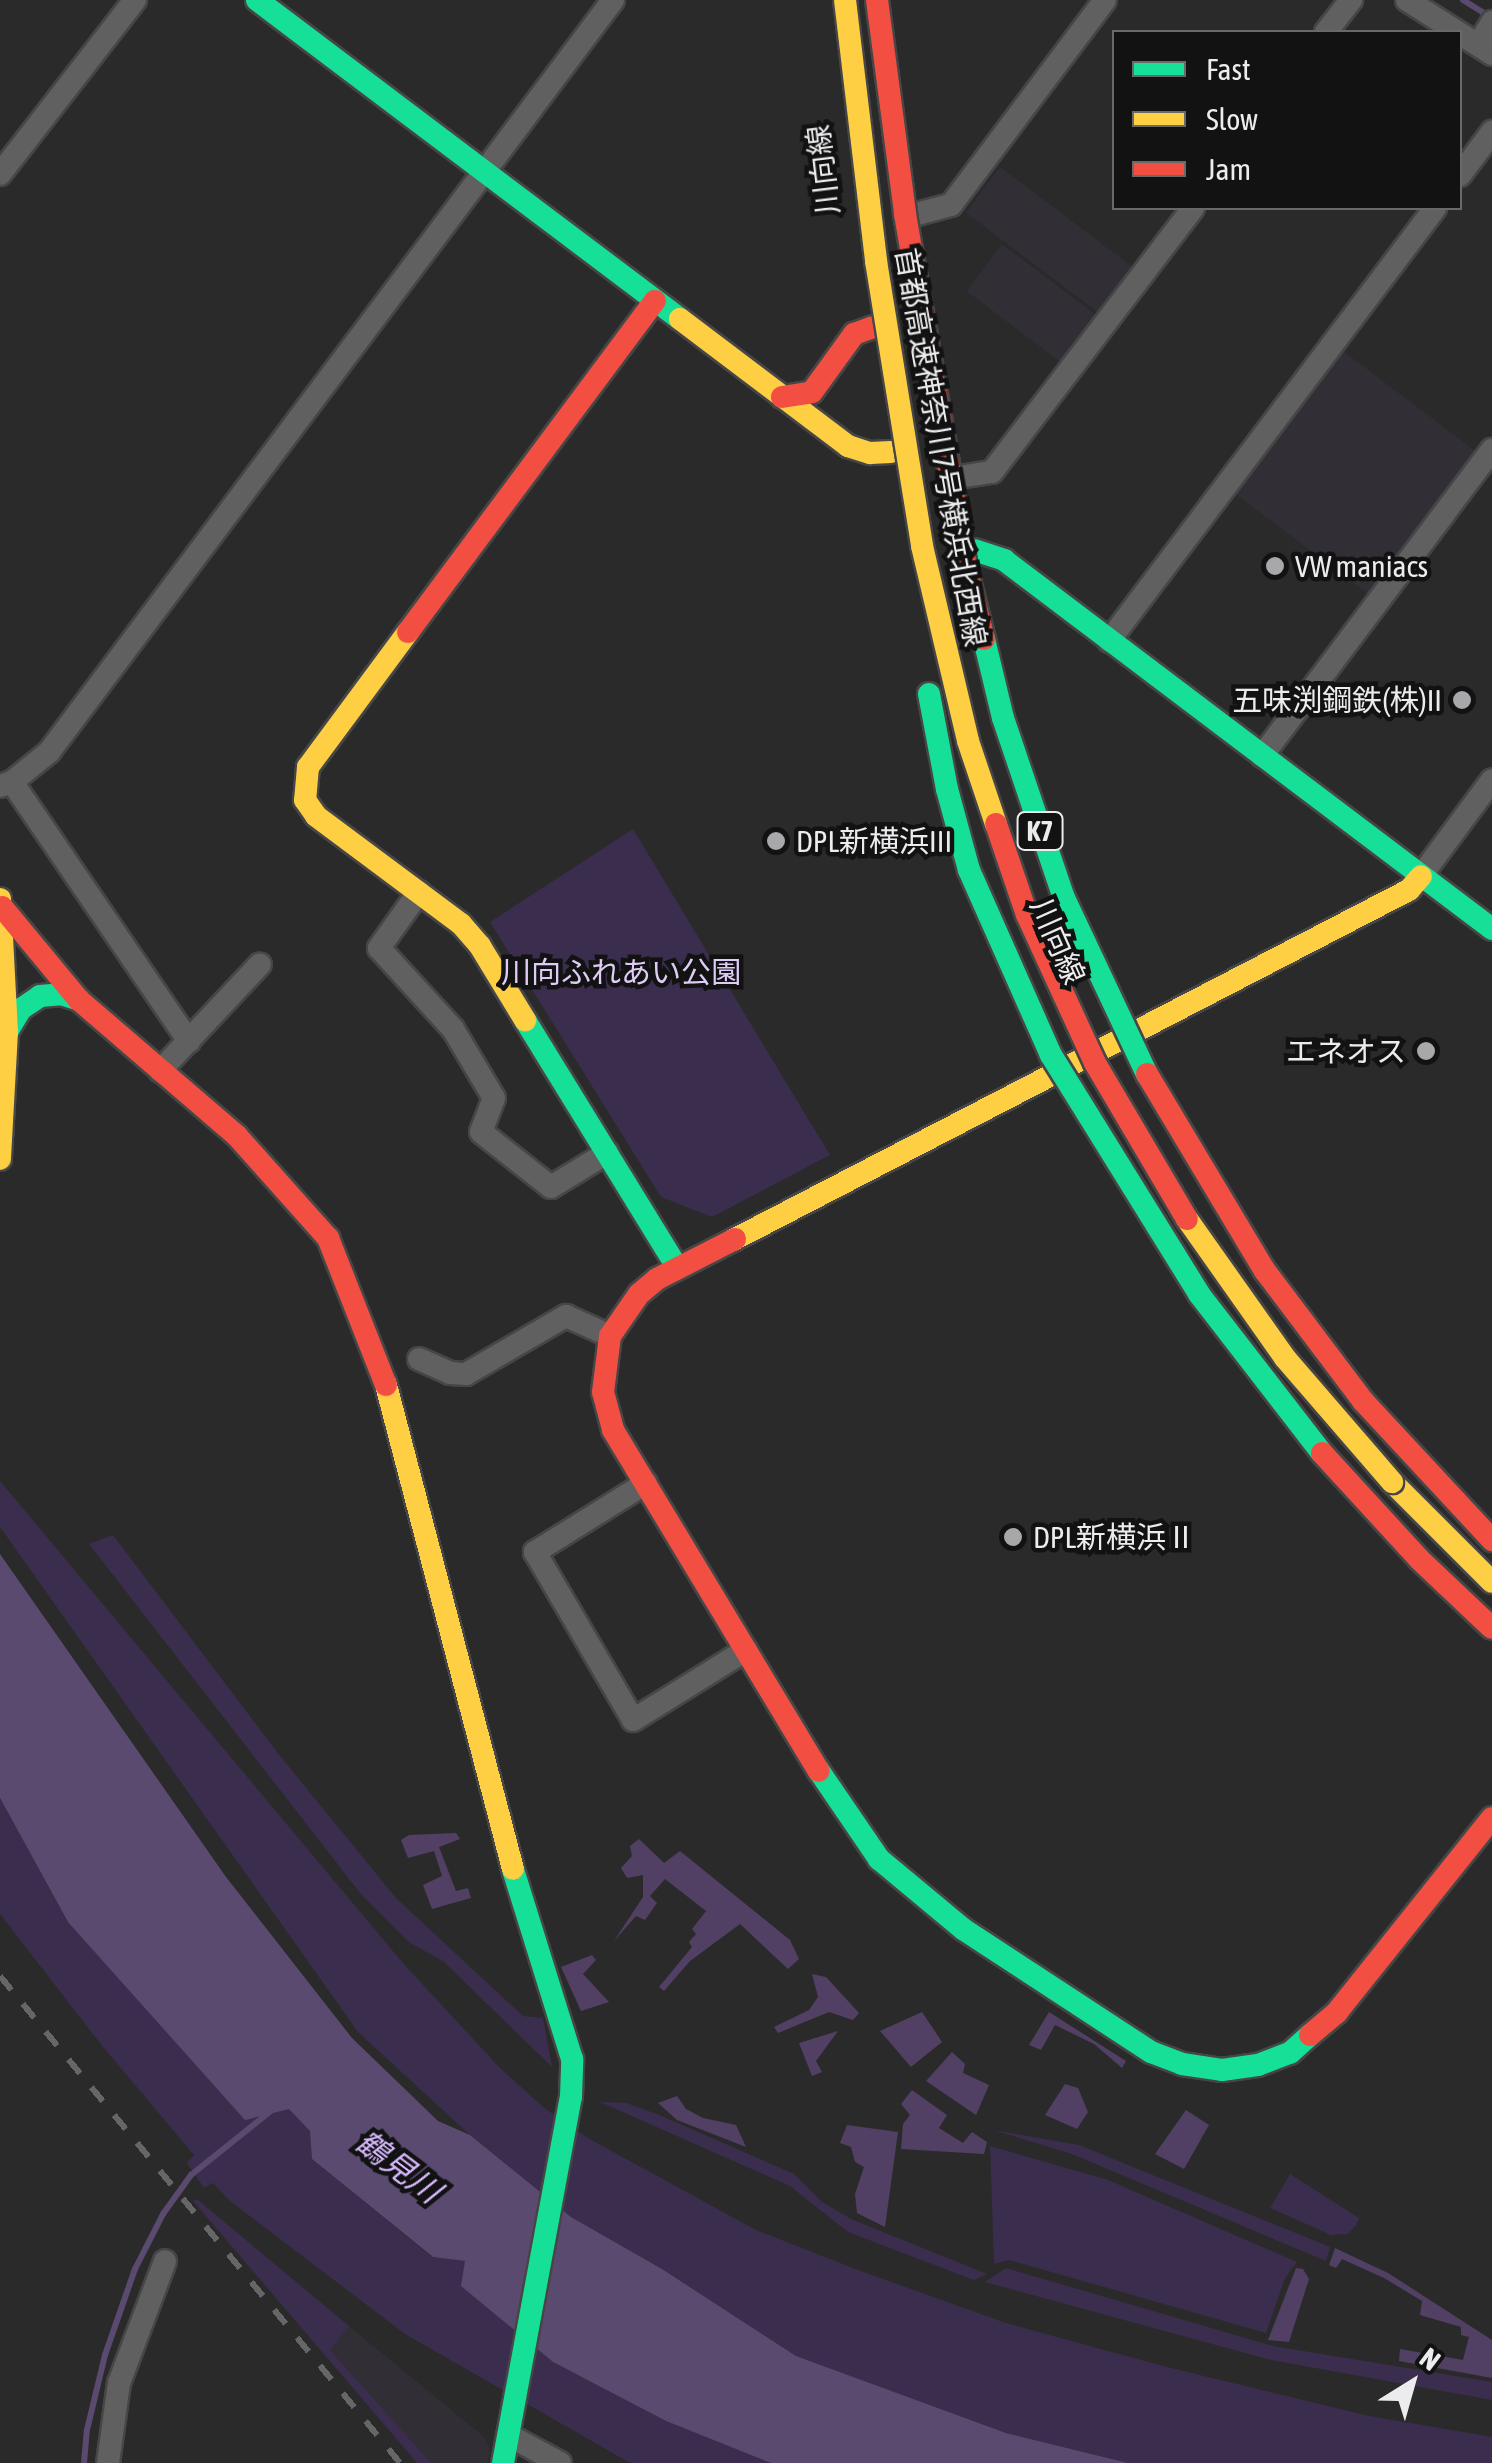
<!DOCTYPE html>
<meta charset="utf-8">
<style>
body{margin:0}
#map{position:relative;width:1492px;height:2463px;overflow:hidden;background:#2a2a2a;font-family:"Asap Condensed","Noto Sans JP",sans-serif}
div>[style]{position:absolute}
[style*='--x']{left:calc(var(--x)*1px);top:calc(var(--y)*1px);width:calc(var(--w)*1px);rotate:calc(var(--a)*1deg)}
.built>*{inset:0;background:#312e35;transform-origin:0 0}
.green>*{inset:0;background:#3b2d4d}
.forest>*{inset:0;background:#514064}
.water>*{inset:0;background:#5a4a6f}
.stream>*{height:6px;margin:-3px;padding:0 3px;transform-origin:3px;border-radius:3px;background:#5a4a6f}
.roads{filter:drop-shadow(2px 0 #464647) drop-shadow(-2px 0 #464647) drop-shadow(0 2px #464647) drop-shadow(0 -2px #464647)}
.street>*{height:22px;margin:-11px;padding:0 11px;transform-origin:11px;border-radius:11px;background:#606060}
.fast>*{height:22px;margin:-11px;padding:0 11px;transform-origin:11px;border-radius:11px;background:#16e098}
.slow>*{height:22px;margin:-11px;padding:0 11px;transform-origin:11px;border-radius:11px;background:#ffcf43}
.jam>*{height:22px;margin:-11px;padding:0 11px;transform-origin:11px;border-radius:11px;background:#f24e42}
.rail>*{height:6px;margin-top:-3px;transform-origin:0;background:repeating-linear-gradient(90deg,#666 0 18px,transparent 0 36px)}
.bridges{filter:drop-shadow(2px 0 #464647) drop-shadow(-2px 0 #464647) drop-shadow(0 2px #464647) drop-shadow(0 -2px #464647)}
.fast-bridge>*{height:22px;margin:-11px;padding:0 11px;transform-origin:11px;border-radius:11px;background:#16e098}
.slow-bridge>*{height:22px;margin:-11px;padding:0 11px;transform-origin:11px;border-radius:11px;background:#ffcf43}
.jam-bridge>*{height:22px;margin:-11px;padding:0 11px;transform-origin:11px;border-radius:11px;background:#f24e42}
.dots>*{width:28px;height:28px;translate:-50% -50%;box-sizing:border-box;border:5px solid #121213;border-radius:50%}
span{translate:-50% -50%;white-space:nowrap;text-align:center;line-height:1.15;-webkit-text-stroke:9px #121213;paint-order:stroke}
.shield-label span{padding:2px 8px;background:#121213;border:2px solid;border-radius:8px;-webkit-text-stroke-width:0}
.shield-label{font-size:28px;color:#ecebed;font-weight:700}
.street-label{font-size:30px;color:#ecebed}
.poi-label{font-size:30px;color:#ecebed}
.left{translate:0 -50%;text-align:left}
.right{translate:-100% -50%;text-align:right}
.park-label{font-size:30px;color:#deccf6}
.water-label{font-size:32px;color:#d8baff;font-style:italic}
.legend{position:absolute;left:1112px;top:30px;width:350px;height:180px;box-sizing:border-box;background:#121213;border:2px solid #69696a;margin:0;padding:12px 18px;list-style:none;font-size:30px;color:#ecebed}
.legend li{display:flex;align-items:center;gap:20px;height:50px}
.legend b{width:50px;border:2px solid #69696a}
.north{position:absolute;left:1362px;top:2333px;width:100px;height:100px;-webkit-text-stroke:8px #121213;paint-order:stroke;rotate:37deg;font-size:28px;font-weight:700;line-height:40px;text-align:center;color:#ecebed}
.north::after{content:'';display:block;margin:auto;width:35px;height:45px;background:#ecebed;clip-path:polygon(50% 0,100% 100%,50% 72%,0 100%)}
</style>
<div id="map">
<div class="built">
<i style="left:1000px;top:167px;width:168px;height:57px;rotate:37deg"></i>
<i style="left:1002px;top:244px;width:119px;height:59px;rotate:37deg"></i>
<i style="left:1343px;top:351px;width:169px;height:179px;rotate:37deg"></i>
<i style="clip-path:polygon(349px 2326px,483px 2436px,490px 2448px,488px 2463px,428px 2463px,329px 2349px)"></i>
</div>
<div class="green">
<i style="clip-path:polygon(633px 829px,830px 1155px,712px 1217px,661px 1197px,490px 922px)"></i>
<i style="clip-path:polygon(0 1481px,402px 1962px,499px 2067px,543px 2107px,586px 2137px,756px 2230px,858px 2270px,1006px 2323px,1163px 2366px,1369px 2416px,1492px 2437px,1492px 2463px,1128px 2463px,1006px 2433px,796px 2356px,662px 2269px,571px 2217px,470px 2135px,358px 2032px,0 1527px)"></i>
<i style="clip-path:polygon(113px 1535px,280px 1756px,396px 1898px,523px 2016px,543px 2018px,552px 2067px,443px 1961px,410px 1943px,360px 1893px,89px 1544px)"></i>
<i style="clip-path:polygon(0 1798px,68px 1922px,289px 2108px,311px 2131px,312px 2159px,432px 2257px,465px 2261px,553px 2362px,666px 2421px,771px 2463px,631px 2463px,623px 2459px,405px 2334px,230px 2201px,213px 2183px,204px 2188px,187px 2163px,194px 2155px,103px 2047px,0 1914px)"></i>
<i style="clip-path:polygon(600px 2102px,626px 2103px,657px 2114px,794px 2174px,822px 2202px,851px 2219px,987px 2274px,974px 2280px,848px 2232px,790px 2186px)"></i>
<i style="clip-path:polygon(993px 2130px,1079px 2145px,1330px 2247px,1326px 2261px,1072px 2154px)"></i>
<i style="clip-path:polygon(990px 2146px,1108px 2180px,1297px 2262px,1285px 2278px,1266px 2333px,1009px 2260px,994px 2264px)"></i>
<i style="clip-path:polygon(1290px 2174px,1359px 2218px,1356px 2225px,1348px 2234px,1331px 2235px,1270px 2208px)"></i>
<i style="clip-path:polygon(197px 2199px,349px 2326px,330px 2350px,431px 2463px,417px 2463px,193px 2201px)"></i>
<i style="clip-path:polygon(1006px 2268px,1273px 2346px,1492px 2382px,1492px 2400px,1271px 2360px,985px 2282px)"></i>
</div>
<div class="forest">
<i style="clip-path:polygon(456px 1833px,460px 1839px,439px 1847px,456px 1891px,468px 1888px,471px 1898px,432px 1909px,423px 1885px,442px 1876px,434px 1851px,408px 1858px,401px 1840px,409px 1835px)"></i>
<i style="clip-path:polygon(639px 1839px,664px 1863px,680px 1851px,790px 1940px,799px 1959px,788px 1969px,740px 1924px,690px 1961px,664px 1991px,659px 1987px,692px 1947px,689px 1942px,696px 1934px,692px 1929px,706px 1911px,665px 1879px,650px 1896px,657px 1903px,645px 1920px,636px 1916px,614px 1941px,643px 1897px,643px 1875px,627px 1878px,621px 1868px,632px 1856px,630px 1846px)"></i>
<i style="clip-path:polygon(592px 1955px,596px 1960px,583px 1974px,609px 2002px,581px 2011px,561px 1967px)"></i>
<i style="clip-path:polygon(812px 1974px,826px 1977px,859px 2013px,853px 2020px,829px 2012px,778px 2033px,774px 2027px,809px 2010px,818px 1997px)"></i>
<i style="clip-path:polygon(922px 2012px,942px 2042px,911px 2067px,880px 2031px)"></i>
<i style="clip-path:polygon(1049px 2012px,1126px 2061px,1122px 2068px,1094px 2044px,1055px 2025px,1041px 2050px,1029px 2045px)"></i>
<i style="clip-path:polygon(838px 2031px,816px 2061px,822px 2072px,812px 2076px,799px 2043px)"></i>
<i style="clip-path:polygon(952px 2052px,965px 2064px,963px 2073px,989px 2085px,976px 2115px,926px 2081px)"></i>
<i style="clip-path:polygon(1065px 2084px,1078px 2088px,1088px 2112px,1077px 2129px,1045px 2115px)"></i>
<i style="clip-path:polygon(912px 2090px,947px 2115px,939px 2128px,963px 2143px,972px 2132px,987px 2142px,984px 2154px,901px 2149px,903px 2124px,910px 2115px,901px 2104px)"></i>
<i style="clip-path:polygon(677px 2096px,686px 2109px,703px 2118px,736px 2125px,746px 2147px,677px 2120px,658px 2103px)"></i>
<i style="clip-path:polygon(1186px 2110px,1209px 2125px,1184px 2169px,1155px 2154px)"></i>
<i style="clip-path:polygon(847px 2125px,898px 2132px,885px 2227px,857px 2213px,855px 2194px,864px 2167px,855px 2162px,851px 2147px,840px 2143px)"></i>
<i style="clip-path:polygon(1335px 2248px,1388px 2273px,1492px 2340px,1492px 2378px,1399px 2361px,1400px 2349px,1463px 2360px,1469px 2337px,1461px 2335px,1461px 2327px,1420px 2315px,1422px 2301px,1384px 2278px,1342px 2259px,1336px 2268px,1329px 2265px)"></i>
<i style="clip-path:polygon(1296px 2268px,1303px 2269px,1309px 2279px,1289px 2342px,1268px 2340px)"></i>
</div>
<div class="water">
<i style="clip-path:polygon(0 1554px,226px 1877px,352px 2038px,438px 2121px,470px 2135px,571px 2217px,662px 2269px,796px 2356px,1006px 2433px,1128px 2463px,771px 2463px,666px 2421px,553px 2362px,461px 2286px,465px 2261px,433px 2257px,312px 2159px,310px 2131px,289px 2109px,245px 2120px,68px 1922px,0 1798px)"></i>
</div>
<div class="stream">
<i style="--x:1463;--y:0;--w:34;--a:32"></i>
<i style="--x:84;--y:2463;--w:33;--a:-85"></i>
<i style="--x:87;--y:2430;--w:77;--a:-76.5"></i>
<i style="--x:105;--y:2355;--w:91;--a:-70.8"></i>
<i style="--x:135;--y:2269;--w:62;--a:-63"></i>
<i style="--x:163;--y:2214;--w:48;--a:-54.3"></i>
<i style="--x:191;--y:2175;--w:102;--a:-38.7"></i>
</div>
<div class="roads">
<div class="street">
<i style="--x:1407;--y:0;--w:101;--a:32.4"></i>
<i style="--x:1326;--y:32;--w:41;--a:-52"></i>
<i style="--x:1479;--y:44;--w:26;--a:-59"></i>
<i style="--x:0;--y:174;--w:220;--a:-52.2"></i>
<i style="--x:1460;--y:175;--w:54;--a:-53.3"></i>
<i style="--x:917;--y:214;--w:35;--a:-15"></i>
<i style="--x:951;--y:205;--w:256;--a:-53.1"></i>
<i style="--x:959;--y:477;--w:33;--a:-9"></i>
<i style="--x:992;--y:472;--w:332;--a:-52.7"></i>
<i style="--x:1109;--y:641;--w:542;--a:-53.02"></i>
<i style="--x:1262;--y:756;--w:383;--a:-53.1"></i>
<i style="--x:12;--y:782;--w:314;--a:55.7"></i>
<i style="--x:0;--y:786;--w:13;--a:-18"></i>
<i style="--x:12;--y:782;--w:48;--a:-39"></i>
<i style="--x:49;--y:752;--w:940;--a:-53.13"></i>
<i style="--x:1421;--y:876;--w:119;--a:-53.5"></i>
<i style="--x:419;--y:892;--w:69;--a:125.5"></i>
<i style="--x:379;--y:948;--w:110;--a:47.6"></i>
<i style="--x:453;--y:1029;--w:80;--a:59.3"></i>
<i style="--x:494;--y:1098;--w:36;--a:111"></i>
<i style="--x:481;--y:1132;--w:89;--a:38.2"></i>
<i style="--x:551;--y:1187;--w:66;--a:-31.3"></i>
<i style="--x:160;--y:1071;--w:146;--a:-46.9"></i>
<i style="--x:419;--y:1359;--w:34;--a:24"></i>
<i style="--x:450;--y:1373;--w:16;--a:4"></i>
<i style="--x:466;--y:1374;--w:116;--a:-30.1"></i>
<i style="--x:566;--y:1316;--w:48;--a:24.4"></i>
<i style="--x:646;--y:1483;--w:131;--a:148.1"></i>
<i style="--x:535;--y:1552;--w:194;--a:59.7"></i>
<i style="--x:633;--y:1720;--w:133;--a:-31.8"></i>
<i style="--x:508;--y:2435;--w:59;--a:28.3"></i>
<i style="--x:108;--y:2463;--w:81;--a:-82.2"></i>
<i style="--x:119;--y:2383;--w:130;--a:-69.3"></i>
</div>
<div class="fast">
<i style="--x:257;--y:0;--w:530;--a:37.02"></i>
<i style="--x:974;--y:550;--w:32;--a:18"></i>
<i style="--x:1004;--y:560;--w:612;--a:37.09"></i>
<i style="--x:525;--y:1020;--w:290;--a:58.4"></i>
<i style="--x:7;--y:1032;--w:27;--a:-59"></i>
<i style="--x:21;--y:1009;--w:23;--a:-34"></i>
<i style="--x:40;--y:996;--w:21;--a:-5"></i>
<i style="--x:61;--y:994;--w:19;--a:18"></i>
<i style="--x:819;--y:1771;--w:107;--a:55.7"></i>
<i style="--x:879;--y:1859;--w:109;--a:39.8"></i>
<i style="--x:963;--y:1929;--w:225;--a:33.2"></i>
<i style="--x:1151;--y:2052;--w:33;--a:21"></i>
<i style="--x:1182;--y:2064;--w:40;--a:8.5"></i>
<i style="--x:1222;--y:2070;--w:36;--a:-8"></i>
<i style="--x:1258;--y:2065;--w:34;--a:-21"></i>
<i style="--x:1290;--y:2053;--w:27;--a:-42"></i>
<i style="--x:503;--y:2463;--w:372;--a:-79.5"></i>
<i style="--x:571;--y:2097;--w:38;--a:-88"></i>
<i style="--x:572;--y:2059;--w:199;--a:-107.3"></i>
</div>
<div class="slow">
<i style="--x:680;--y:319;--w:211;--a:37.1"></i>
<i style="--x:848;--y:446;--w:23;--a:18"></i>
<i style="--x:870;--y:453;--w:21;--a:-3"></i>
<i style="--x:408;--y:632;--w:168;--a:126.5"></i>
<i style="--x:308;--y:767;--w:33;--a:95"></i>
<i style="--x:305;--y:800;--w:19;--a:55"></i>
<i style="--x:316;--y:816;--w:181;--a:36.7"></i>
<i style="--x:461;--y:924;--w:29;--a:49"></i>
<i style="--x:480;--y:946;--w:87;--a:58.7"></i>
<i style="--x:0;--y:899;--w:133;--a:87"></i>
<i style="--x:7;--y:1032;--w:127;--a:93.2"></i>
<i style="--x:735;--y:1239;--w:759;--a:-27.38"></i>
<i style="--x:1409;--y:890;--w:18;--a:-49"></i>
<i style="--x:386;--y:1385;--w:500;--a:75.3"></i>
<i style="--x:1392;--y:1482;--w:141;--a:45"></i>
</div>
<div class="jam">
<i style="--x:782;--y:397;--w:30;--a:-9"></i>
<i style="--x:812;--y:392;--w:72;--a:-54.1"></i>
<i style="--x:854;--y:334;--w:20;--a:-20"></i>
<i style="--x:408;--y:632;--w:413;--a:-53.3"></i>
<i style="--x:2;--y:907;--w:121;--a:50.4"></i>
<i style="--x:79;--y:1000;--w:208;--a:40.7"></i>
<i style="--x:237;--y:1136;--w:137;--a:48.3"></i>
<i style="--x:328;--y:1238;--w:158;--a:68.5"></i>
<i style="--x:735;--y:1239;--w:88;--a:152.9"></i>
<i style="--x:657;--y:1279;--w:23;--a:140"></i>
<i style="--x:639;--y:1294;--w:51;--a:124.6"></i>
<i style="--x:610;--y:1336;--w:56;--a:97.1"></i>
<i style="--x:603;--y:1392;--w:39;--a:75"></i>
<i style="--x:613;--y:1430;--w:398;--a:58.9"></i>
<i style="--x:1310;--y:2035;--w:35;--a:-40"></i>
<i style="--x:1337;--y:2012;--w:248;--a:-51.4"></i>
</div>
</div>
<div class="rail">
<i style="--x:0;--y:1976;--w:630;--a:50.6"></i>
</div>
<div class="bridges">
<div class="fast-bridge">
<i style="--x:984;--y:639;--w:81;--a:76.5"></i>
<i style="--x:1003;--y:718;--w:190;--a:71.3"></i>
<i style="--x:1064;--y:898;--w:195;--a:64.8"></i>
<i style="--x:929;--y:694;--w:97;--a:79.3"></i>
<i style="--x:947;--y:789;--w:84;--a:74.8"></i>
<i style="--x:969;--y:870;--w:202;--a:66.1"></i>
<i style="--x:1051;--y:1055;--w:281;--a:58.2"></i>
<i style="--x:1199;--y:1294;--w:201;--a:52.3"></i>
</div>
<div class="slow-bridge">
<i style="--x:845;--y:0;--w:263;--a:83.2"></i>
<i style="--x:876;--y:261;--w:289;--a:80.8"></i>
<i style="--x:922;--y:546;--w:200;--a:76.7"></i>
<i style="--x:968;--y:741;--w:88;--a:71.4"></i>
<i style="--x:1187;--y:1219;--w:170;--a:54.8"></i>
<i style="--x:1285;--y:1358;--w:164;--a:49.2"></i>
</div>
<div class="jam-bridge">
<i style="--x:877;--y:0;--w:216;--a:82.5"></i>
<i style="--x:905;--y:214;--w:359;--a:80.2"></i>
<i style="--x:966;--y:568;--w:73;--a:75.8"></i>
<i style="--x:996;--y:824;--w:96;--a:71.2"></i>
<i style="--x:1027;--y:915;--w:163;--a:65.3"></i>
<i style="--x:1095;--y:1063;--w:181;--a:59.5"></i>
<i style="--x:1147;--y:1074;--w:230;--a:59.1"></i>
<i style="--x:1265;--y:1271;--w:163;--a:53"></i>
<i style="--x:1363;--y:1401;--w:190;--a:47.1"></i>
<i style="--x:1322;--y:1453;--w:144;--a:47.5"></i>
<i style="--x:1419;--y:1559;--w:100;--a:43.4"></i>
</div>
</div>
<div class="dots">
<i style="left:1275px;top:566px;background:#a8a7a9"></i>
<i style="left:1462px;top:700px;background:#a8a7a9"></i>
<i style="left:776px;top:841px;background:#a8a7a9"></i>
<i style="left:1426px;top:1051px;background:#a8a7a9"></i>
<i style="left:1013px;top:1537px;background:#a8a7a9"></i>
</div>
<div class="shield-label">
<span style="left:1040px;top:831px">K7</span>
</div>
<div class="street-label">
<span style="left:823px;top:170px;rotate:-97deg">川向線</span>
<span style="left:941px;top:447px;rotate:80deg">首都高速神奈川7号横浜北西線</span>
<span style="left:1058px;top:941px;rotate:66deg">川向線</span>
</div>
<div class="poi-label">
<span class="left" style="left:1295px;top:566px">VW maniacs</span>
<span class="right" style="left:1442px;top:700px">五味渕鋼鉄(株)II</span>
<span class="left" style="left:796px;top:841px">DPL新横浜III</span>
<span class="right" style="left:1406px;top:1051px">エネオス</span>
<span class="left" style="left:1033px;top:1537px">DPL新横浜Ⅱ</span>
</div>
<div class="park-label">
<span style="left:621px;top:972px">川向ふれあい公園</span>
</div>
<div class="water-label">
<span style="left:398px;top:2167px;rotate:37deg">鶴見川</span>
</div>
<ul class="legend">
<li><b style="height:12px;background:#16e098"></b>Fast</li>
<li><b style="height:12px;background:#ffcf43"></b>Slow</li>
<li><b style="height:12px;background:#f24e42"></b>Jam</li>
</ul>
<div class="north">N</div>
</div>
